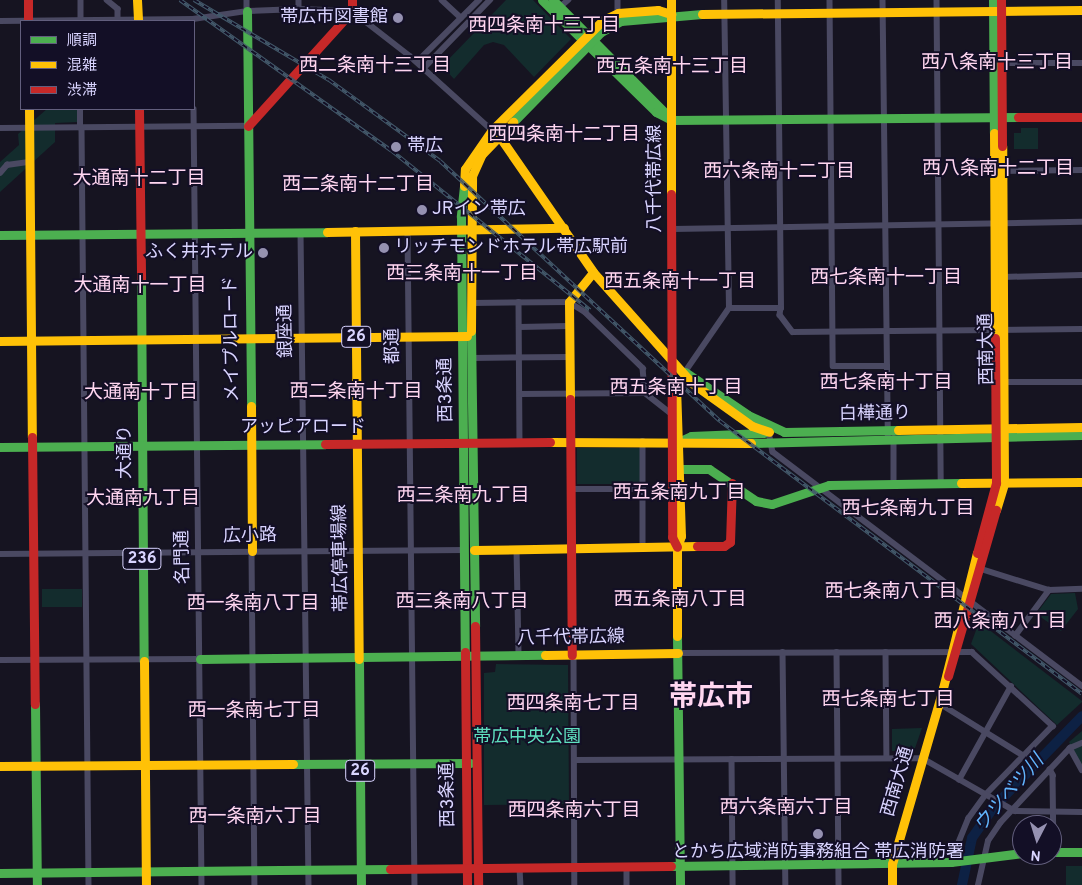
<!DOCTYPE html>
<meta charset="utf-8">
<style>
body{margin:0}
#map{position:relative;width:1082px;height:885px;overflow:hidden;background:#161421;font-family:Overpass,"Noto Sans JP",sans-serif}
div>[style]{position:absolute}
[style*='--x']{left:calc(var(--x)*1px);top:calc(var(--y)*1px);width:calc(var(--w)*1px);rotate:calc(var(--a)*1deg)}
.green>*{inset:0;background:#132c2d;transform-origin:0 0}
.river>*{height:10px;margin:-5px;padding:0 5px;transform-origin:5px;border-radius:5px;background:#0d2144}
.street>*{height:5.5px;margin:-2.75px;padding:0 2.75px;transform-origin:2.75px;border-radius:2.75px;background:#4a4962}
.fast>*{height:9px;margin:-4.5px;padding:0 4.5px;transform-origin:4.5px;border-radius:4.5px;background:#4caf50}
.slow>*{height:9px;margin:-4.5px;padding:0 4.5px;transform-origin:4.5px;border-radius:4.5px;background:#ffc107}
.jam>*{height:9px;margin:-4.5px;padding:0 4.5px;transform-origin:4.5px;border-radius:4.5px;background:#c62828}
.rail>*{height:4px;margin-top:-2px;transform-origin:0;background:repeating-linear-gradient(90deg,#130f26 0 5.5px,#43596b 0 11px);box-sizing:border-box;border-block:1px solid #43596b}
.dots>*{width:14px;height:14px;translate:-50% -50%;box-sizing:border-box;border:2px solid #130f26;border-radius:50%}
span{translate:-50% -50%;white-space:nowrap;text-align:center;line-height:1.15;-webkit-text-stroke:4px #130f26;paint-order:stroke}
.shield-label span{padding:1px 4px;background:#130f26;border:1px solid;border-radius:4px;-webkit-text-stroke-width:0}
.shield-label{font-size:16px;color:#d9d4ff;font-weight:700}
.poi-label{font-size:18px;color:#d9d4ff}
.right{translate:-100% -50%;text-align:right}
.left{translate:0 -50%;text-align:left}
.street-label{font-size:18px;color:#d9d4ff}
.park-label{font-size:18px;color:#5fe0c0}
.neighbourhood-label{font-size:19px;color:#ffd6f0}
.water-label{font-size:19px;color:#62b6ff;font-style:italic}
.town-label{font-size:28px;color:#ffd6f0;font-weight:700}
.legend{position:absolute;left:20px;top:20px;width:175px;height:90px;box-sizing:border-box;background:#130f26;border:1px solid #625e7d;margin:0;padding:6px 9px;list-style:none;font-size:15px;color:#d9d4ff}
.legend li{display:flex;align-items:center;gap:10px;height:25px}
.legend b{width:25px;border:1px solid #625e7d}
.north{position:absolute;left:1012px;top:815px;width:50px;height:50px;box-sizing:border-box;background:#130f26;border:1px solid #625e7d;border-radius:50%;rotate:185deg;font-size:14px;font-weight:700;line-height:20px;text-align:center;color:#d9d4ff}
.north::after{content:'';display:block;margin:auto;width:18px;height:22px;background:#9591b1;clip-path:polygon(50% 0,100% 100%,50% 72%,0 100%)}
</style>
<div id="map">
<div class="green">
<i style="clip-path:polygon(506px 0,533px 0,571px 39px,534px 77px,504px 45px,493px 42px,484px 45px,454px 79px,442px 66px)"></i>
<i style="clip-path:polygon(47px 109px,82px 109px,77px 114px,77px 122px,55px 123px,55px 142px,0 192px,0 162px,19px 145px,18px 134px)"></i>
<i style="clip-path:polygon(1021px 128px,1038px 128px,1038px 149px,1014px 149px,1014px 133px,1021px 133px)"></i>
<i style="left:577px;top:448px;width:63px;height:36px"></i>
<i style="left:42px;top:589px;width:40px;height:18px"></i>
<i style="clip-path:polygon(1075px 593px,1078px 609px,1061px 631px,1036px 614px,1051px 594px)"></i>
<i style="clip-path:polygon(979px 622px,1082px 701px,1082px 702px,1057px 725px,971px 644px)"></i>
<i style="clip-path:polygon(496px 664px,568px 665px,569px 804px,484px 805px,484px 673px,495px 672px)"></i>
<i style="clip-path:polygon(922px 728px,914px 751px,892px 751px,892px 729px)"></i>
<i style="clip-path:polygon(1082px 731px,1082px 767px,1069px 742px)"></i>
<i style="left:1066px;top:866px;width:16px;height:19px"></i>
</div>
<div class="river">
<i style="--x:962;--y:885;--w:48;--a:-78"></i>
<i style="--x:972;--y:838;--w:35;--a:-55"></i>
<i style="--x:992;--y:809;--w:129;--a:-45.9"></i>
</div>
<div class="street">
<i style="--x:81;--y:0;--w:21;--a:90"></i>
<i style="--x:107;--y:0;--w:14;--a:39"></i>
<i style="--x:118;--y:9;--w:10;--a:90"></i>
<i style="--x:247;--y:0;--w:11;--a:90"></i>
<i style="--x:299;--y:0;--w:9;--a:90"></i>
<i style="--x:442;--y:0;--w:26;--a:43"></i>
<i style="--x:618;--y:0;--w:13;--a:90"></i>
<i style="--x:830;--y:0;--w:366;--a:89.5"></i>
<i style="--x:833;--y:366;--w:54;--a:0"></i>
<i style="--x:883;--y:0;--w:439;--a:89.3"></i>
<i style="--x:937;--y:0;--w:484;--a:89.5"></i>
<i style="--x:560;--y:7;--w:11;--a:-41"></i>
<i style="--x:0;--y:21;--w:193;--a:-0.6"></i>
<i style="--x:193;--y:19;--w:55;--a:-8.4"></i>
<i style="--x:247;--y:11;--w:52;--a:-2.2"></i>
<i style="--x:299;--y:9;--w:53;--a:2.2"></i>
<i style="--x:352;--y:11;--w:73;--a:37.8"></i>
<i style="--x:410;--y:56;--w:112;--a:42.1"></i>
<i style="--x:417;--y:62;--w:88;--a:-45"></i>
<i style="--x:1001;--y:63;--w:81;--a:0"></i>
<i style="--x:424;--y:68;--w:95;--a:-45.9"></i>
<i style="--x:194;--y:109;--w:776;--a:89.41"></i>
<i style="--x:0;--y:128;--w:248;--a:-0.5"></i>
<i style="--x:80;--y:128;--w:19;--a:-90"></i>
<i style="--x:82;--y:128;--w:757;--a:89.47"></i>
<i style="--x:1002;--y:171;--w:80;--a:-0.7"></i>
<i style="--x:0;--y:173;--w:11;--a:-49"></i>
<i style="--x:7;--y:165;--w:22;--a:-8"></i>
<i style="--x:673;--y:229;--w:409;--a:-1"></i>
<i style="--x:408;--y:231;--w:654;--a:89.39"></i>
<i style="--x:301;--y:232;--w:653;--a:89.3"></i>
<i style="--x:1003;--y:277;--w:79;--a:-1.5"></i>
<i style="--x:519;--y:302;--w:141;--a:89.6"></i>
<i style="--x:471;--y:303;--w:98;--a:-0.6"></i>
<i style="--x:569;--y:302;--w:19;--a:32"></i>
<i style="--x:585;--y:312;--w:81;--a:44"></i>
<i style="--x:643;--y:368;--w:25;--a:85"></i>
<i style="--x:729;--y:308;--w:52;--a:0"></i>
<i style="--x:781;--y:308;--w:308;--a:-90.6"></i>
<i style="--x:781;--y:308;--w:7;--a:98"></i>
<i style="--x:780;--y:315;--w:21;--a:53"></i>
<i style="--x:793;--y:332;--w:289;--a:-0.6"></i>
<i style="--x:519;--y:327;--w:49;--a:-1.2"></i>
<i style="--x:471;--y:358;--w:98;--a:-0.6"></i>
<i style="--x:685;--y:372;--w:78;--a:-55.5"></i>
<i style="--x:729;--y:308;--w:308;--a:-90.9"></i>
<i style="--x:1004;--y:382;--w:78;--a:0"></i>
<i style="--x:520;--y:394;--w:125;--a:-0.5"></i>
<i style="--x:645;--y:393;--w:33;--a:38"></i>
<i style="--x:769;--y:432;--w:20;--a:79"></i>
<i style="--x:773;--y:452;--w:388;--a:37.1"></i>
<i style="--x:894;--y:438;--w:46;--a:90"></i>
<i style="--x:643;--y:441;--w:107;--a:90"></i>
<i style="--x:570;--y:489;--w:73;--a:0"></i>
<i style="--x:517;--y:549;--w:106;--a:88.9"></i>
<i style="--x:252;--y:551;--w:334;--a:89.5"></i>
<i style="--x:0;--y:554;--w:465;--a:-0.5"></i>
<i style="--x:981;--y:569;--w:71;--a:17.2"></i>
<i style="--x:1049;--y:590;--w:33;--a:-2"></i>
<i style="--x:1015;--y:636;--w:57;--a:-53.5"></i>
<i style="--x:783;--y:652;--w:233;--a:89.3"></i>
<i style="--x:837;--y:652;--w:233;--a:89.5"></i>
<i style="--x:886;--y:652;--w:106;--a:89.5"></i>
<i style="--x:678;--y:653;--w:294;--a:-0.2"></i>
<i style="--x:972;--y:652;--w:110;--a:42.4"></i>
<i style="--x:1053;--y:726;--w:96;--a:134.2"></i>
<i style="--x:986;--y:795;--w:29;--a:126"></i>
<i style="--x:969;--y:818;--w:48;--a:112.2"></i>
<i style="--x:574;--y:655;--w:230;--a:89.8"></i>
<i style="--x:0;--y:660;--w:200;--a:-0.3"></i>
<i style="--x:939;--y:703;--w:100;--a:31.9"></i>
<i style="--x:1070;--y:748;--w:25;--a:61"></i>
<i style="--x:732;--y:759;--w:126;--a:89.5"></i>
<i style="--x:574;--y:760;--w:348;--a:-0.3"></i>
<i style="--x:922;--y:758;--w:107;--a:29.7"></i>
<i style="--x:1015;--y:811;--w:67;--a:0.9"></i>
<i style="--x:1050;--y:769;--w:7;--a:63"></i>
<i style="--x:1053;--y:775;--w:77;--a:89.3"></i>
<i style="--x:959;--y:780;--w:107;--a:-61"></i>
<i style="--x:627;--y:867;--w:18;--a:90"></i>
<i style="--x:520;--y:868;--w:17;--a:87"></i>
<i style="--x:978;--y:885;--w:45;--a:-77.2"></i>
<i style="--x:988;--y:841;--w:22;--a:-56"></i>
<i style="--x:1000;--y:823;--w:103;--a:-47"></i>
<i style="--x:1070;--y:748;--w:13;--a:-23"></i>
</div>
<div class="fast">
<i style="--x:542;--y:0;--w:160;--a:44.5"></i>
<i style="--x:656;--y:112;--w:18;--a:27"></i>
<i style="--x:672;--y:120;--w:346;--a:-0.5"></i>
<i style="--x:553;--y:0;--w:163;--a:45.2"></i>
<i style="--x:993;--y:0;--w:133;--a:89.6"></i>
<i style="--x:247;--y:11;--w:395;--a:89.4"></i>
<i style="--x:513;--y:122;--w:126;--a:-45.6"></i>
<i style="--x:601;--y:32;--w:23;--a:-29"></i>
<i style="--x:621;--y:21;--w:81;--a:-4.9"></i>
<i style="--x:464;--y:186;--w:31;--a:96"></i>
<i style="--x:461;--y:217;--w:435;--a:89.5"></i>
<i style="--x:0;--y:235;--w:327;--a:-0.5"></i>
<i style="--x:141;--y:278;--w:383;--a:89.6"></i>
<i style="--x:471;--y:331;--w:295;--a:89.2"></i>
<i style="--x:685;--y:372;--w:76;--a:34.3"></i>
<i style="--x:748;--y:415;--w:40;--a:25"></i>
<i style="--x:784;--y:432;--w:114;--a:-1"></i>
<i style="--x:680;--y:441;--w:12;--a:-24"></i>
<i style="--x:691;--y:436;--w:73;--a:-2.4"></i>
<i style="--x:751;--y:443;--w:331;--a:-1.4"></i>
<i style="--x:0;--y:447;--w:325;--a:-0.5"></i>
<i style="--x:680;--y:469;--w:29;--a:0"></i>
<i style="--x:709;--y:469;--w:57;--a:34.2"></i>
<i style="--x:756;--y:501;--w:16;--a:11"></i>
<i style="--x:772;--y:504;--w:60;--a:-18.4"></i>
<i style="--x:829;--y:485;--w:132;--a:-0.9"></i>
<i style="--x:677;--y:636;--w:249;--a:89.3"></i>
<i style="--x:200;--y:659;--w:345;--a:-0.7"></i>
<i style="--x:359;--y:659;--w:226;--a:89.5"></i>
<i style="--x:35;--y:704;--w:181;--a:89.4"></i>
<i style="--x:293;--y:764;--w:177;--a:-0.3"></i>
<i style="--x:1052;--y:852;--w:30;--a:0"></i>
<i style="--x:671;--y:866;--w:280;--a:-0.8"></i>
<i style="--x:951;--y:862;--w:72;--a:-7.2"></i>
<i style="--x:0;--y:873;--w:390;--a:-0.6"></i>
</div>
<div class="slow">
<i style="--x:137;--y:0;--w:21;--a:87"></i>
<i style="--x:671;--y:0;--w:194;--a:90"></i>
<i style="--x:702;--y:14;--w:380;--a:-0.6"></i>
<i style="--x:29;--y:109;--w:328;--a:89.5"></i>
<i style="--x:994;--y:133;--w:205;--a:89.7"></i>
<i style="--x:499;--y:136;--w:165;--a:55.3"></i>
<i style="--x:593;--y:272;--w:149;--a:48.3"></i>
<i style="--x:692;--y:383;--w:74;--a:35.6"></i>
<i style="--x:752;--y:426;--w:18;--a:19"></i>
<i style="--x:464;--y:186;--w:17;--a:-87"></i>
<i style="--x:465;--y:169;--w:47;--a:-55.3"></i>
<i style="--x:492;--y:130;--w:156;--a:-44.7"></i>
<i style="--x:603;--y:20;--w:17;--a:-25"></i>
<i style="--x:618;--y:13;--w:40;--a:-4.3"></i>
<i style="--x:658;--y:10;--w:14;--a:17"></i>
<i style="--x:355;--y:231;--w:428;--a:89.5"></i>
<i style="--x:327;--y:232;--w:237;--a:-1"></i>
<i style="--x:471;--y:331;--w:155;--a:-89.6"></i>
<i style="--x:472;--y:176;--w:24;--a:-66"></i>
<i style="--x:482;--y:154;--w:45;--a:-45.9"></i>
<i style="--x:0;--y:341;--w:467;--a:-0.6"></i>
<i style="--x:676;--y:386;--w:150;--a:88.1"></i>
<i style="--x:681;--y:536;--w:12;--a:110"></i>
<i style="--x:677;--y:547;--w:89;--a:90"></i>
<i style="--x:570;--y:399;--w:97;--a:-90.6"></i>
<i style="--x:569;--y:302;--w:38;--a:-51"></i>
<i style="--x:251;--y:406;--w:145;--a:89.6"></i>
<i style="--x:898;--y:430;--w:184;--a:-0.9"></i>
<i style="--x:550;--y:442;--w:201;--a:0.3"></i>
<i style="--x:961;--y:483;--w:121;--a:-0.5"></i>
<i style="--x:996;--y:510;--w:28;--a:-73"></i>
<i style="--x:1004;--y:483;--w:337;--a:-90.3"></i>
<i style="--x:474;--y:550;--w:223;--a:-1"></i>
<i style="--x:545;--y:655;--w:133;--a:-0.9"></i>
<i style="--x:144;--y:661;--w:224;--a:89.5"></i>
<i style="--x:0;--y:766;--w:293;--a:-0.4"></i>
<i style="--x:892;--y:885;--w:21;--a:-90"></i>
<i style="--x:892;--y:864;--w:183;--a:-73.8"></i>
<i style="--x:943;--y:688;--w:139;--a:-75.9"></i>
</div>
<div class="jam">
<i style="--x:28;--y:0;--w:21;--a:90"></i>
<i style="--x:1001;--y:0;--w:146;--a:89.6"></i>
<i style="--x:139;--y:109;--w:169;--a:89.3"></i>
<i style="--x:1018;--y:117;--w:64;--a:0"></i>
<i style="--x:248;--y:126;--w:155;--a:-47.9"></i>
<i style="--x:352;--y:11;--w:11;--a:-90"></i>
<i style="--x:671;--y:194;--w:343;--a:89.8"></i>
<i style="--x:672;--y:537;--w:11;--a:63"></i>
<i style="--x:570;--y:399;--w:256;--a:89.6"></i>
<i style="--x:32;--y:437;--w:267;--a:89.4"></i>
<i style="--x:325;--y:444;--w:225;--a:-0.5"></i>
<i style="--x:697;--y:546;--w:27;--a:0"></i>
<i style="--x:724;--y:546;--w:7;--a:-34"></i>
<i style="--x:730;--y:542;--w:59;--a:-88.1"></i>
<i style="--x:977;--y:553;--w:73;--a:-74.8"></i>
<i style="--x:996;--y:483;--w:145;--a:-90.4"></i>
<i style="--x:475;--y:626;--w:259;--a:89.3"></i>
<i style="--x:465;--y:652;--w:233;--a:89.5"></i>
<i style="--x:948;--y:676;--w:173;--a:-73.9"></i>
<i style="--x:390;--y:869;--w:281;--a:-0.6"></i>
</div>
<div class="rail">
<i style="--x:180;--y:0;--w:260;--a:35.5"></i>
<i style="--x:392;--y:151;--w:254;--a:38.8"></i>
<i style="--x:194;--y:0;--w:157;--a:30.7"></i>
<i style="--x:329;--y:80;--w:137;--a:36.1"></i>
<i style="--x:440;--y:161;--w:382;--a:42.9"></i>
<i style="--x:720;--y:421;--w:453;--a:37"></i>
</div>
<div class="dots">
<i style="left:398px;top:18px;background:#9591b1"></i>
<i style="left:396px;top:147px;background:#9591b1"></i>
<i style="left:422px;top:210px;background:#9591b1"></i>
<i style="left:384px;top:248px;background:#9591b1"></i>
<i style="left:263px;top:253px;background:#9591b1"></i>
<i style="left:818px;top:834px;background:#9591b1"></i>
</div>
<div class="shield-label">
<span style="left:356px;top:337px">26</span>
<span style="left:142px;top:559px">236</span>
<span style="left:360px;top:771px">26</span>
</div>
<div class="poi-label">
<span class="right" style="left:388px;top:18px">帯広市図書館</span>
<span class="left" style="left:407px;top:147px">帯広</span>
<span class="left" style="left:432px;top:210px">JRイン帯広</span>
<span class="left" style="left:394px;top:248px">リッチモンドホテル帯広駅前</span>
<span class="right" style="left:253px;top:253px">ふく井ホテル</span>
<span style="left:818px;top:853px">とかち広域消防事務組合 帯広消防署</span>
</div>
<div class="street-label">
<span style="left:656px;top:179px;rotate:-90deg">八千代帯広線</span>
<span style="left:287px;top:331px;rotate:-91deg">銀座通</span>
<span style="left:233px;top:339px;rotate:-91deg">メイプルロード</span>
<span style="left:394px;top:346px;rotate:-91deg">都通</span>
<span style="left:988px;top:349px;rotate:-91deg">西南大通</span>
<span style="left:447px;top:390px;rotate:-91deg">西3条通</span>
<span style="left:875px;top:415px;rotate:-1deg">白樺通り</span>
<span style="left:303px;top:428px">アッピアロード</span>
<span style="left:126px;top:452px;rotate:-90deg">大通り</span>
<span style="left:250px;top:537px;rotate:-1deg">広小路</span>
<span style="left:184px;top:557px;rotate:-91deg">名門通</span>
<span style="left:342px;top:558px;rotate:-91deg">帯広停車場線</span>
<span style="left:571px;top:639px;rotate:-1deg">八千代帯広線</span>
<span style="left:899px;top:782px;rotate:-74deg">西南大通</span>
<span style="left:449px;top:795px;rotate:-91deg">西3条通</span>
</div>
<div class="park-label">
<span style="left:527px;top:738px">帯広中央公園</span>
</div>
<div class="neighbourhood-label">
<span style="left:544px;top:27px">西四条南十三丁目</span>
<span style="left:997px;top:64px">西八条南十三丁目</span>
<span style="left:375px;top:67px">西二条南十三丁目</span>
<span style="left:672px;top:68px">西五条南十三丁目</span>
<span style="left:564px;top:136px">西四条南十二丁目</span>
<span style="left:998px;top:170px">西八条南十二丁目</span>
<span style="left:779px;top:173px">西六条南十二丁目</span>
<span style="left:139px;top:180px">大通南十二丁目</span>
<span style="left:358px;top:186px">西二条南十二丁目</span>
<span style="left:462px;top:275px">西三条南十一丁目</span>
<span style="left:886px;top:279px">西七条南十一丁目</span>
<span style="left:680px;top:283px">西五条南十一丁目</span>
<span style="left:140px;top:287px">大通南十一丁目</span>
<span style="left:886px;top:384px">西七条南十丁目</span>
<span style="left:676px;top:389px">西五条南十丁目</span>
<span style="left:356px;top:393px">西二条南十丁目</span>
<span style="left:141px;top:394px">大通南十丁目</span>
<span style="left:679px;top:494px">西五条南九丁目</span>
<span style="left:463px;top:497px">西三条南九丁目</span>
<span style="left:143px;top:500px">大通南九丁目</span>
<span style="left:908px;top:510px">西七条南九丁目</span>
<span style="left:891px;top:593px">西七条南八丁目</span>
<span style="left:680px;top:601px">西五条南八丁目</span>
<span style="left:462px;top:603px">西三条南八丁目</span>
<span style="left:253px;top:605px">西一条南八丁目</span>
<span style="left:1000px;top:623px">西八条南八丁目</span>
<span style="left:888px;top:701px">西七条南七丁目</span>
<span style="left:573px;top:705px">西四条南七丁目</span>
<span style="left:254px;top:712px">西一条南七丁目</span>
<span style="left:786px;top:809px">西六条南六丁目</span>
<span style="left:574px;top:812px">西四条南六丁目</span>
<span style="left:255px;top:818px">西一条南六丁目</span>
</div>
<div class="water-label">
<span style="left:1010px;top:794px;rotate:-49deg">ウツベツ川</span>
</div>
<div class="town-label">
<span style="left:711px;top:698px">帯広市</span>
</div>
<ul class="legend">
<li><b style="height:6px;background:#4caf50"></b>順調</li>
<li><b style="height:6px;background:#ffc107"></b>混雑</li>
<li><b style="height:6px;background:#c62828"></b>渋滞</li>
</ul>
<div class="north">N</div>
</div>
